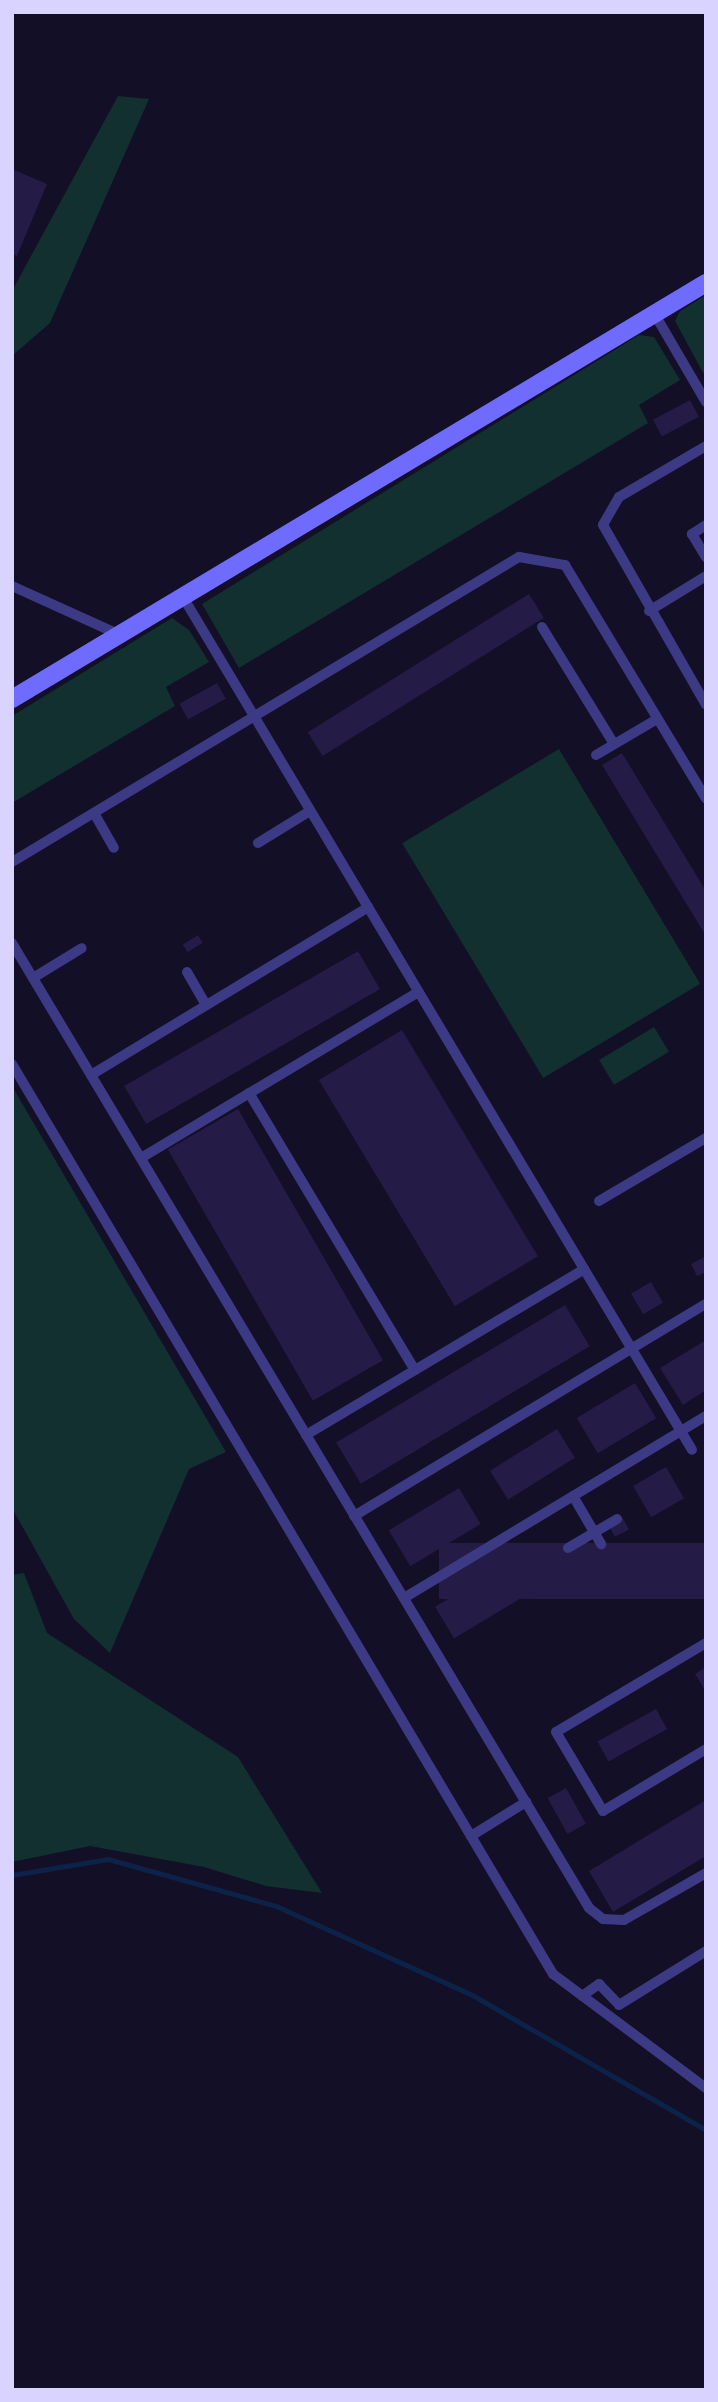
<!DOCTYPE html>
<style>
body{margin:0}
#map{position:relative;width:718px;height:2402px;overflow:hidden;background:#130f26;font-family:Signika,sans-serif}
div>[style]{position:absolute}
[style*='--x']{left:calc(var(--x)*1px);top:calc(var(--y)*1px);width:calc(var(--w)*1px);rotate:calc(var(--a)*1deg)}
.green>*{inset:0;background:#12302f;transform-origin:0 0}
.stream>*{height:5px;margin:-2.5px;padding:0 2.5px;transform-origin:2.5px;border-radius:2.5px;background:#0c2248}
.building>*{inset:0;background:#241b47;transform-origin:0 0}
.lane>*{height:10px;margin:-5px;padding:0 5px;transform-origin:5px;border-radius:5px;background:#3d3a85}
.secondary>*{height:18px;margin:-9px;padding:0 9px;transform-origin:9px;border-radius:9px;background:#6f6bff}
span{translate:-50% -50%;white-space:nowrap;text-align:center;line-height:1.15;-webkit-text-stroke:5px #130f26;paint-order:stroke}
.frame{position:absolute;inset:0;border:14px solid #d9d4ff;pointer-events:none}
</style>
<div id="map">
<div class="green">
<i style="clip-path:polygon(118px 96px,149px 99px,50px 323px,12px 356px,12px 291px)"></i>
<i style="clip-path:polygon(706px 295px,706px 378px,675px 321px,680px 311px)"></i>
<i style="clip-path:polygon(639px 335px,654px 337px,680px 380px,639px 405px,648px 423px,239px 668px,202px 604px)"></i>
<i style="clip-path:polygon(172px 618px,189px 630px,209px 662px,166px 687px,175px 706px,12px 803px,12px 716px)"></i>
<i style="left:559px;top:749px;width:274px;height:183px;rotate:59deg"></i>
<i style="left:654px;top:1027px;width:29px;height:64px;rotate:59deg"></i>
<i style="clip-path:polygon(12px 1086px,226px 1452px,189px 1469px,110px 1653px,74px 1619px,12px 1508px)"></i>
<i style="clip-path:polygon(24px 1573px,47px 1633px,238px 1757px,322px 1893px,266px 1886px,204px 1867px,90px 1846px,12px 1862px,12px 1575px)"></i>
</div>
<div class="stream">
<i style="--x:12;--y:1875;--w:97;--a:-9.5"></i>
<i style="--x:108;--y:1859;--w:174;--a:15.6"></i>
<i style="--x:276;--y:1906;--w:217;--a:24.4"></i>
<i style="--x:474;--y:1996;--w:268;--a:30"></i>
</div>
<div class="building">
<i style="clip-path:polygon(12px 169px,47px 184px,17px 256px,12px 254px)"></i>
<i style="left:690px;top:400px;width:19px;height:42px;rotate:62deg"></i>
<i style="left:529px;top:594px;width:28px;height:261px;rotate:58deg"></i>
<i style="left:217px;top:683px;width:18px;height:43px;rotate:61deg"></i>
<i style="clip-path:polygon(622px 753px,706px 891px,706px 936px,602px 765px)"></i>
<i style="left:198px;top:935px;width:9px;height:18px;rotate:58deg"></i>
<i style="left:358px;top:951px;width:44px;height:270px;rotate:60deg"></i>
<i style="left:402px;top:1030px;width:264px;height:97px;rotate:59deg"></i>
<i style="left:238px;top:1109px;width:290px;height:81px;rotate:60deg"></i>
<i style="clip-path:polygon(706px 1256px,706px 1272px,697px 1276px,691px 1264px)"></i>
<i style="left:651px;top:1282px;width:24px;height:23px;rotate:60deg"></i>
<i style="left:565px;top:1305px;width:48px;height:267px;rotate:59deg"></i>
<i style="clip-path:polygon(706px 1340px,706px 1390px,683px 1405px,660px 1368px)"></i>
<i style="left:635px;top:1383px;width:41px;height:68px;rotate:59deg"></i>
<i style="left:557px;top:1429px;width:34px;height:79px;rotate:58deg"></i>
<i style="left:666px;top:1467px;width:36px;height:38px;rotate:60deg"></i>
<i style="left:459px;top:1488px;width:42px;height:82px;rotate:59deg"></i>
<i style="left:623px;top:1518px;width:13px;height:16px;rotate:63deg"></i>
<i style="left:706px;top:1543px;width:56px;height:267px;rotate:90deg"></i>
<i style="left:531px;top:1549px;width:37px;height:112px;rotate:59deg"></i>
<i style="clip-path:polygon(706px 1667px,706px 1692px,695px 1674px)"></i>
<i style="left:656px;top:1709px;width:23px;height:67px;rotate:61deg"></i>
<i style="left:566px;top:1788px;width:41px;height:21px;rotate:61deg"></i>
<i style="clip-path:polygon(706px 1800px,706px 1856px,613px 1912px,589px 1871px)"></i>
</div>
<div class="lane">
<i style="--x:654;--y:313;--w:103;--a:59.7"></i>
<i style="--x:706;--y:446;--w:101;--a:149.6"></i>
<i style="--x:619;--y:497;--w:32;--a:120"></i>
<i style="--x:603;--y:525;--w:207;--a:60.2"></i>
<i style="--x:706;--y:525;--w:17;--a:147"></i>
<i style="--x:692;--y:534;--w:27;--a:59"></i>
<i style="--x:12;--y:586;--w:119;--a:24.4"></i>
<i style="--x:183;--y:597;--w:993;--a:59.17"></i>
<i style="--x:649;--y:611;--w:67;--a:-31.6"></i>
<i style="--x:542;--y:627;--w:137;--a:58.4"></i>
<i style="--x:596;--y:755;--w:71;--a:-30.5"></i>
<i style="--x:94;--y:813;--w:40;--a:60.3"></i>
<i style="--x:258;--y:843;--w:61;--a:-31.6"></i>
<i style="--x:12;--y:862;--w:592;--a:-31.03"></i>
<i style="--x:519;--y:557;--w:47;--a:9.9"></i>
<i style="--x:565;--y:565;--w:273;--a:58.9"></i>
<i style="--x:12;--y:943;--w:1124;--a:59.12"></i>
<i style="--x:589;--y:1908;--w:18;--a:38"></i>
<i style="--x:603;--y:1919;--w:21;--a:3"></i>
<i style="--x:624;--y:1920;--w:95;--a:-29.8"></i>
<i style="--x:187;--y:972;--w:38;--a:60"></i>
<i style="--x:33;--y:978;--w:57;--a:-31.5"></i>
<i style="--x:12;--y:1064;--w:1059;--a:59.27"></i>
<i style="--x:553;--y:1974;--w:191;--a:36.7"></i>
<i style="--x:91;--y:1075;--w:324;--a:-31.2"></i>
<i style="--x:249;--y:1093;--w:323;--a:59.1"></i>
<i style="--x:141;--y:1158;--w:323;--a:-30.9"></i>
<i style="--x:599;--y:1201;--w:124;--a:-30.5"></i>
<i style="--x:306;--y:1435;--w:324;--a:-30.8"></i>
<i style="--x:573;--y:1496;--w:56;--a:59.7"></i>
<i style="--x:354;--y:1516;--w:411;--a:-31.1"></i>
<i style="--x:568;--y:1548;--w:57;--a:-30.6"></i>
<i style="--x:404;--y:1598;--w:353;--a:-31.1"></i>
<i style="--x:706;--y:1643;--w:174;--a:149.3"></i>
<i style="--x:556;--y:1732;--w:92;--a:59.3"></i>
<i style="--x:603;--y:1811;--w:120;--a:-31"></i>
<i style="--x:471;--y:1836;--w:65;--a:-31.7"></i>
<i style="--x:582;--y:1996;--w:21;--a:-35"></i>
<i style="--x:599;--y:1984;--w:29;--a:46"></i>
<i style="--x:619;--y:2005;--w:102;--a:-31.8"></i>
</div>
<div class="secondary">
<i style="--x:12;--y:699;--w:809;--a:-30.94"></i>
</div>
<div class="frame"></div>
</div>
